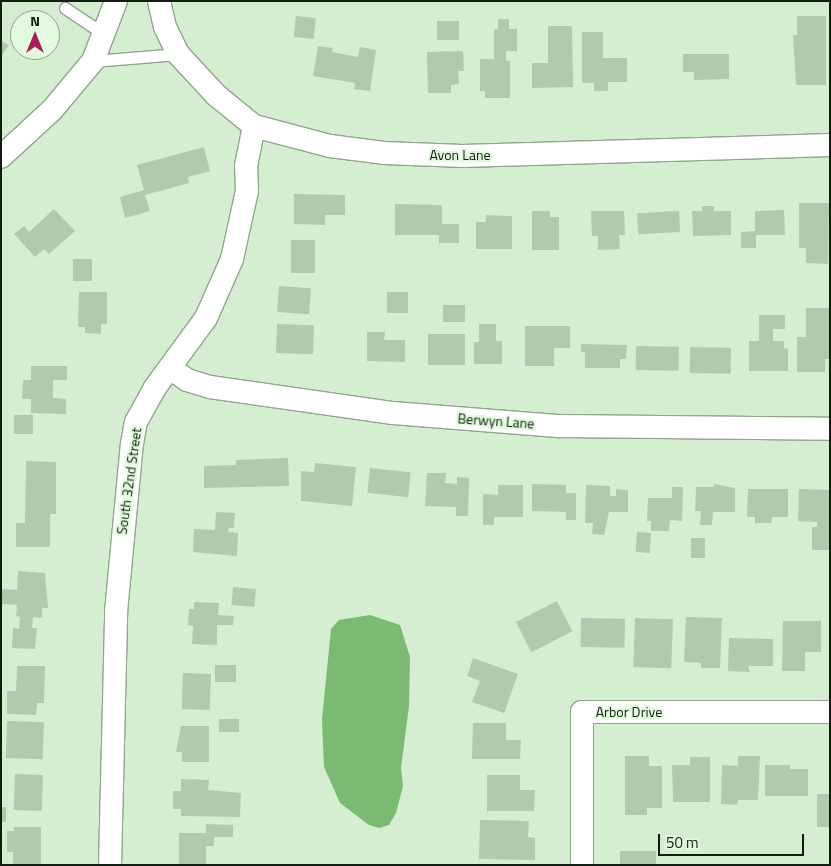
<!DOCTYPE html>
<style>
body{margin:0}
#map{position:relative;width:831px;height:866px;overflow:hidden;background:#d5eed1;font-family:"Titillium Web",sans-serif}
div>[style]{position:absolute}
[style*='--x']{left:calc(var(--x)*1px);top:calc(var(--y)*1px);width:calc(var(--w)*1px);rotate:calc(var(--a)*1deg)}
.water>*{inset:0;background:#7aba72}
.building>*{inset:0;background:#b1c9ad;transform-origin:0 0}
.roads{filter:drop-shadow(1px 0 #90a78c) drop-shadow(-1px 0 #90a78c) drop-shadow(0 1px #90a78c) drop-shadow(0 -1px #90a78c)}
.lane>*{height:11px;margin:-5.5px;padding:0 5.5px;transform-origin:5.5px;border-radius:5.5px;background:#fff}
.street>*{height:22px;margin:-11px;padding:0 11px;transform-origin:11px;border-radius:11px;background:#fff}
span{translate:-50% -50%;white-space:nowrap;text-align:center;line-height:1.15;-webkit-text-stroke:4.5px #e2fbde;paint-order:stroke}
.street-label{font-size:14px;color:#131c12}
.frame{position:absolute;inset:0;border:2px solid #131c12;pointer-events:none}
.north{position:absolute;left:10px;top:10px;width:50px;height:50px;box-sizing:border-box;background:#e2fbde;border:1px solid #8fa28c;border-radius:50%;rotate:0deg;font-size:14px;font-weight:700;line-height:20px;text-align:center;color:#131c12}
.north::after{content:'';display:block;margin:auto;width:18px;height:22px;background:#ab1d5a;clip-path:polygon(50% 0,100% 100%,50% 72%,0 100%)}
.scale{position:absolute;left:658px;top:834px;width:146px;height:22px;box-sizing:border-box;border:2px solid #131c12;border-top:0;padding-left:6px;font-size:15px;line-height:18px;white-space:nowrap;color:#131c12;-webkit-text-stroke:4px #e2fbde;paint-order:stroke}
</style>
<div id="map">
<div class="water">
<i style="clip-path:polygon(370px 615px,400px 625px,410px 657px,409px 706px,401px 768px,403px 786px,396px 813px,389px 825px,379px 828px,369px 825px,340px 803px,324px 767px,323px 744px,322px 719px,331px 629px,339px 620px)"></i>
</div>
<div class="building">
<i style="left:296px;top:16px;width:20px;height:21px;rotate:6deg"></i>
<i style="clip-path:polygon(797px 16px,826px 16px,826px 85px,796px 85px,793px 35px,797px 35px)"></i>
<i style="clip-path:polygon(498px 19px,509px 19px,509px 29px,517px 29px,517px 51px,506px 51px,506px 61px,510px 61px,510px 98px,485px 98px,485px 91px,480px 91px,480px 59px,494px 59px,494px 29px,498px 29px)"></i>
<i style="left:459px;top:21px;width:19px;height:22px;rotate:90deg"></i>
<i style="clip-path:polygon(548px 26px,572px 26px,573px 87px,532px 88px,532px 63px,548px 63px)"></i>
<i style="clip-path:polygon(582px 32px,603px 32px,603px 58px,627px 58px,627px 82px,608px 82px,608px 91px,594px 91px,594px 83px,582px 83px)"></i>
<i style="clip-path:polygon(1px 41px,9px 45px,1px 57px)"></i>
<i style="clip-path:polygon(318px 46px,333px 48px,332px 52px,358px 57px,360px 47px,376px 50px,370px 91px,354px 89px,355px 83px,313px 76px)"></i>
<i style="clip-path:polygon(463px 51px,464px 71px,458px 71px,459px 84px,451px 85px,451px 93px,428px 93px,427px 52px)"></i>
<i style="clip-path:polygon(683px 54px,729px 54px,729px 79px,694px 80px,694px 72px,683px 72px)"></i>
<i style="clip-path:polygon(204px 147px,210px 171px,188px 177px,189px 183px,145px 195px,150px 211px,125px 218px,120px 197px,144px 190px,137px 165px)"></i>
<i style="clip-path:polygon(294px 194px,345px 195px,345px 215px,325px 215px,325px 225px,294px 224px)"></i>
<i style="clip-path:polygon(799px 203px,829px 203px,828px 264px,806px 263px,806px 248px,799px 248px)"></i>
<i style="clip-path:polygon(395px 204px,442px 205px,442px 224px,459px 224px,459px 243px,439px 243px,439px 235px,395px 235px)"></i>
<i style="clip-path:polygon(702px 206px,714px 206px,714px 211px,731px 211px,731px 235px,693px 236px,692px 211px,702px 211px)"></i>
<i style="clip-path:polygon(54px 209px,75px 231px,49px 254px,44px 249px,35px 257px,14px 234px,24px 226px,29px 232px)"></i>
<i style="clip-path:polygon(784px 210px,785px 235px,756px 235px,756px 248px,741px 248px,741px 232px,755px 231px,755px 211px)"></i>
<i style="clip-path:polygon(532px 211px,550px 211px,550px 217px,559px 217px,559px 250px,532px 250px)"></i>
<i style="clip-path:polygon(591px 211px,624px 211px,625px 235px,619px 235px,620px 249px,598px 250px,598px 236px,592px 236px)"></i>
<i style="left:679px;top:211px;width:21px;height:42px;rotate:87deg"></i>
<i style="clip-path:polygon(486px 215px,512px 216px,512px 249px,476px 249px,476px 222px,486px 222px)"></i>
<i style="left:291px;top:240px;width:24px;height:33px"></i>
<i style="left:73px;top:259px;width:19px;height:22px"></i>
<i style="left:279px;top:286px;width:32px;height:26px;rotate:4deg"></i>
<i style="clip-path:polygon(79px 292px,107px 292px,107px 324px,101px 324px,101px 334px,85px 333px,85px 327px,78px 327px)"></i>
<i style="left:387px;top:292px;width:21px;height:21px"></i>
<i style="left:443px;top:305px;width:22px;height:17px"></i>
<i style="clip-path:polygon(806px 308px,830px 308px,830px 359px,825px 359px,825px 372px,797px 372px,797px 337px,806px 337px)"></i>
<i style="clip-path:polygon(759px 315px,785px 315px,785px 329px,773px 329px,773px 341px,784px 341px,784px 348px,788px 349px,788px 371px,749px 371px,749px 341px,759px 341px)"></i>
<i style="left:277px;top:324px;width:37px;height:29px;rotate:2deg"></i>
<i style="clip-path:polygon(479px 324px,496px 324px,496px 341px,502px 341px,502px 364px,474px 364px,474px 342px,479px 342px)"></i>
<i style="clip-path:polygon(525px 326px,570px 326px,570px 348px,554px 348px,554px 366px,525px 366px)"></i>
<i style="clip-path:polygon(367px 332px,385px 332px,384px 340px,405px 340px,405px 362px,367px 361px)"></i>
<i style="left:428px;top:334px;width:37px;height:31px"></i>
<i style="clip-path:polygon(581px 344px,627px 345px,626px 359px,620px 359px,620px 368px,585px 368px,585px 352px,581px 352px)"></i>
<i style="left:636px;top:346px;width:43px;height:24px;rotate:1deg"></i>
<i style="left:690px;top:347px;width:41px;height:26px;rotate:1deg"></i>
<i style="clip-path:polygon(31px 366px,67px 366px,67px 380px,53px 380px,53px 398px,66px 399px,66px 414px,31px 413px,31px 399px,22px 399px,23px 380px,31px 380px)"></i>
<i style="left:14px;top:415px;width:19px;height:19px"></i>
<i style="clip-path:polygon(288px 458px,289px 486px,204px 488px,204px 466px,236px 465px,236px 460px)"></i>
<i style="clip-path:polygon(26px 461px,56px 462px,56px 514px,50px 514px,50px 547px,16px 547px,16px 523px,25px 523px)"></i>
<i style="clip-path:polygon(315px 463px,356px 467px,352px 506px,301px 501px,301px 471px,314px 472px)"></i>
<i style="left:370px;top:468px;width:41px;height:25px;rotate:6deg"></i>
<i style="clip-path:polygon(427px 473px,446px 473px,445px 483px,457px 484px,457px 477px,469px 478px,468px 516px,456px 516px,456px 507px,425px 506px)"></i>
<i style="clip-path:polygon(532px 484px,566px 485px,566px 493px,576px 493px,576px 520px,566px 520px,566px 512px,532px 511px)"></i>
<i style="clip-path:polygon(714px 484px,735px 488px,735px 512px,713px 512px,712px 525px,700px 525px,701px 511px,695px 511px,696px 487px,714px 487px)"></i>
<i style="clip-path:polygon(498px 485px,523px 485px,523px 517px,494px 517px,494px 525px,483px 525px,483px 494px,498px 495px)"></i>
<i style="clip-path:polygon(586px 485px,610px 486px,610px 496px,616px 496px,616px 489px,628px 490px,628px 512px,609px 512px,604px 535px,592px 534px,593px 523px,585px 523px)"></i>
<i style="clip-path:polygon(672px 487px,683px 487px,682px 521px,670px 520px,669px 531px,651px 531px,651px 521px,647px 521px,648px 498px,672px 498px)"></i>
<i style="clip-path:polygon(748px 489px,788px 489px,788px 517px,772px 517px,771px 523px,755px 523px,755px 517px,747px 517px)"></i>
<i style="clip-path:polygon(799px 489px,829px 490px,830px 550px,812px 550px,812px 527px,817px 527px,817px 522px,798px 521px)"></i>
<i style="clip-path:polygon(216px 512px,235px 513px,234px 528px,229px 528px,228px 532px,238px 533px,237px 556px,193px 552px,194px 529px,215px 530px)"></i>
<i style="left:637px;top:532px;width:14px;height:20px;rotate:4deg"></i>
<i style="left:691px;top:538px;width:14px;height:20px"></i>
<i style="clip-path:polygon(18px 571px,45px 573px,48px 608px,42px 608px,42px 618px,33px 617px,32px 628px,37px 628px,35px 649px,12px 648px,13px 628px,19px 629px,20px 617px,16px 616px,17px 605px,1px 604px,1px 589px,17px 590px)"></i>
<i style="left:233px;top:587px;width:23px;height:18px;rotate:5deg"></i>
<i style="left:557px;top:601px;width:34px;height:46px;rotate:63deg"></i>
<i style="clip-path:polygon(194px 602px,219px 603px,218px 615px,234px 616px,233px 625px,217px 625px,217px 645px,192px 644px,193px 626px,188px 625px,189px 609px,194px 609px)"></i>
<i style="clip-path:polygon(686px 617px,722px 618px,720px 668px,701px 668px,701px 663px,684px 662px)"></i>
<i style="left:581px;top:618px;width:44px;height:29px;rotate:1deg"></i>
<i style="left:635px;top:618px;width:38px;height:49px;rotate:2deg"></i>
<i style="clip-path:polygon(783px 621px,821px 621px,821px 652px,805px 652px,805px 671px,782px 671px)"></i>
<i style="clip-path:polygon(729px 638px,773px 639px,773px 666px,748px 666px,750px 672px,728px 671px)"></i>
<i style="clip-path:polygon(473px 658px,518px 674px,504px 713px,472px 702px,480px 681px,467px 676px)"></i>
<i style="left:215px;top:665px;width:21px;height:17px"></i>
<i style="clip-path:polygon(17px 666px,45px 666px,44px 703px,37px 703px,36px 715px,7px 714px,7px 691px,16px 691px)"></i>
<i style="left:183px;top:673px;width:28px;height:36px;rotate:2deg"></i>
<i style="left:219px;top:719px;width:20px;height:13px"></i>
<i style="left:7px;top:721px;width:37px;height:37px;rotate:2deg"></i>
<i style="clip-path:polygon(473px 723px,506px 723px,506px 740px,521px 740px,520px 759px,472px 759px)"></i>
<i style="clip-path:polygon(181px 726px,209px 726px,209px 762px,182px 762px,182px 752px,176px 752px)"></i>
<i style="clip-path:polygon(625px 756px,649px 756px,649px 766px,662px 766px,662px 808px,647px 808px,647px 815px,625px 815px)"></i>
<i style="clip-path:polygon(738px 756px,760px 756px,758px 800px,738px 800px,737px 805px,721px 804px,722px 765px,738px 766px)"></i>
<i style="clip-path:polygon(690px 757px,710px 757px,710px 802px,673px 802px,672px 765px,690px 765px)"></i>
<i style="clip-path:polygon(765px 765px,790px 765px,790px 769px,808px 769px,808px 796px,765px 796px)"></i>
<i style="left:15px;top:774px;width:28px;height:36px;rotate:2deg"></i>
<i style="clip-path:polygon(487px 775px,520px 775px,520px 790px,535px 790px,534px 811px,487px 811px)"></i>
<i style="clip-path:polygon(181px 779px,209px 780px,208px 790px,241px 793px,240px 817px,181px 816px,181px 809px,173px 809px,173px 791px,181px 791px)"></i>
<i style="left:817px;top:794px;width:13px;height:33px"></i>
<i style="left:1px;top:807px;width:5px;height:15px"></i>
<i style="clip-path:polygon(480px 820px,529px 821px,528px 837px,535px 838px,535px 860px,479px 859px)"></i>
<i style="clip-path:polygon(206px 824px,233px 825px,233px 837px,214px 837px,214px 846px,206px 846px,206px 865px,179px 865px,179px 833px,206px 833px)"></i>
<i style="clip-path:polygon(14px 827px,41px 827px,41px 864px,13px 864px,13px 852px,7px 852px,7px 831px,14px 831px)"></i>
<i style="left:620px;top:851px;width:36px;height:14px"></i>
</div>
<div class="roads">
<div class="lane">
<i style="--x:65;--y:8;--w:47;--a:33.7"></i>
<i style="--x:93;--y:61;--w:85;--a:-4.7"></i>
</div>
<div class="street">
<i style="--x:159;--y:1;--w:27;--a:77"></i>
<i style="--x:165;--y:27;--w:30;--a:64"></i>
<i style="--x:178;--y:54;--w:56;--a:47.2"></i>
<i style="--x:216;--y:95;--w:49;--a:39.2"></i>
<i style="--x:254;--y:126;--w:79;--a:14.7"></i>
<i style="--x:330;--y:146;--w:54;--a:7.4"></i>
<i style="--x:384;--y:153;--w:79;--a:2.2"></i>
<i style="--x:463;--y:156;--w:367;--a:-1.7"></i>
<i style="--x:1;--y:157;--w:69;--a:-42.7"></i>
<i style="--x:52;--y:110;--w:64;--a:-50.1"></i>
<i style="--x:93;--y:61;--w:64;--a:-69"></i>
<i style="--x:170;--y:368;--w:21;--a:35"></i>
<i style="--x:187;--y:380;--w:24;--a:17"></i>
<i style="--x:210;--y:387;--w:185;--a:8.1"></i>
<i style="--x:393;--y:413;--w:168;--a:4.5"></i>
<i style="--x:560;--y:426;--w:270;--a:0.6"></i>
<i style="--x:110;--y:865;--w:253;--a:-88.6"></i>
<i style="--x:116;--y:612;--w:169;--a:-84.6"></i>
<i style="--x:132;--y:444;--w:22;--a:-80"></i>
<i style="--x:136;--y:422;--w:38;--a:-61"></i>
<i style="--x:154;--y:389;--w:88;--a:-53.8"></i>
<i style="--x:206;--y:318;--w:64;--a:-66.2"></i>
<i style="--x:232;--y:259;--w:70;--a:-77.6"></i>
<i style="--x:247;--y:191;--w:25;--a:-92"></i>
<i style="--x:246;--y:166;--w:41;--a:-78.7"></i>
<i style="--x:582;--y:865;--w:153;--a:-90"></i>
<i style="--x:582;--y:712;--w:248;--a:0"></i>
</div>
</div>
<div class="street-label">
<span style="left:460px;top:155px">Avon Lane</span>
<span style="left:496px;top:421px;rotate:4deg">Berwyn Lane</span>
<span style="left:129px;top:481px;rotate:-82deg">South 32nd Street</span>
<span style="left:629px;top:712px">Arbor Drive</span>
</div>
<div class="frame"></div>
<div class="north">N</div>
<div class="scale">50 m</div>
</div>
